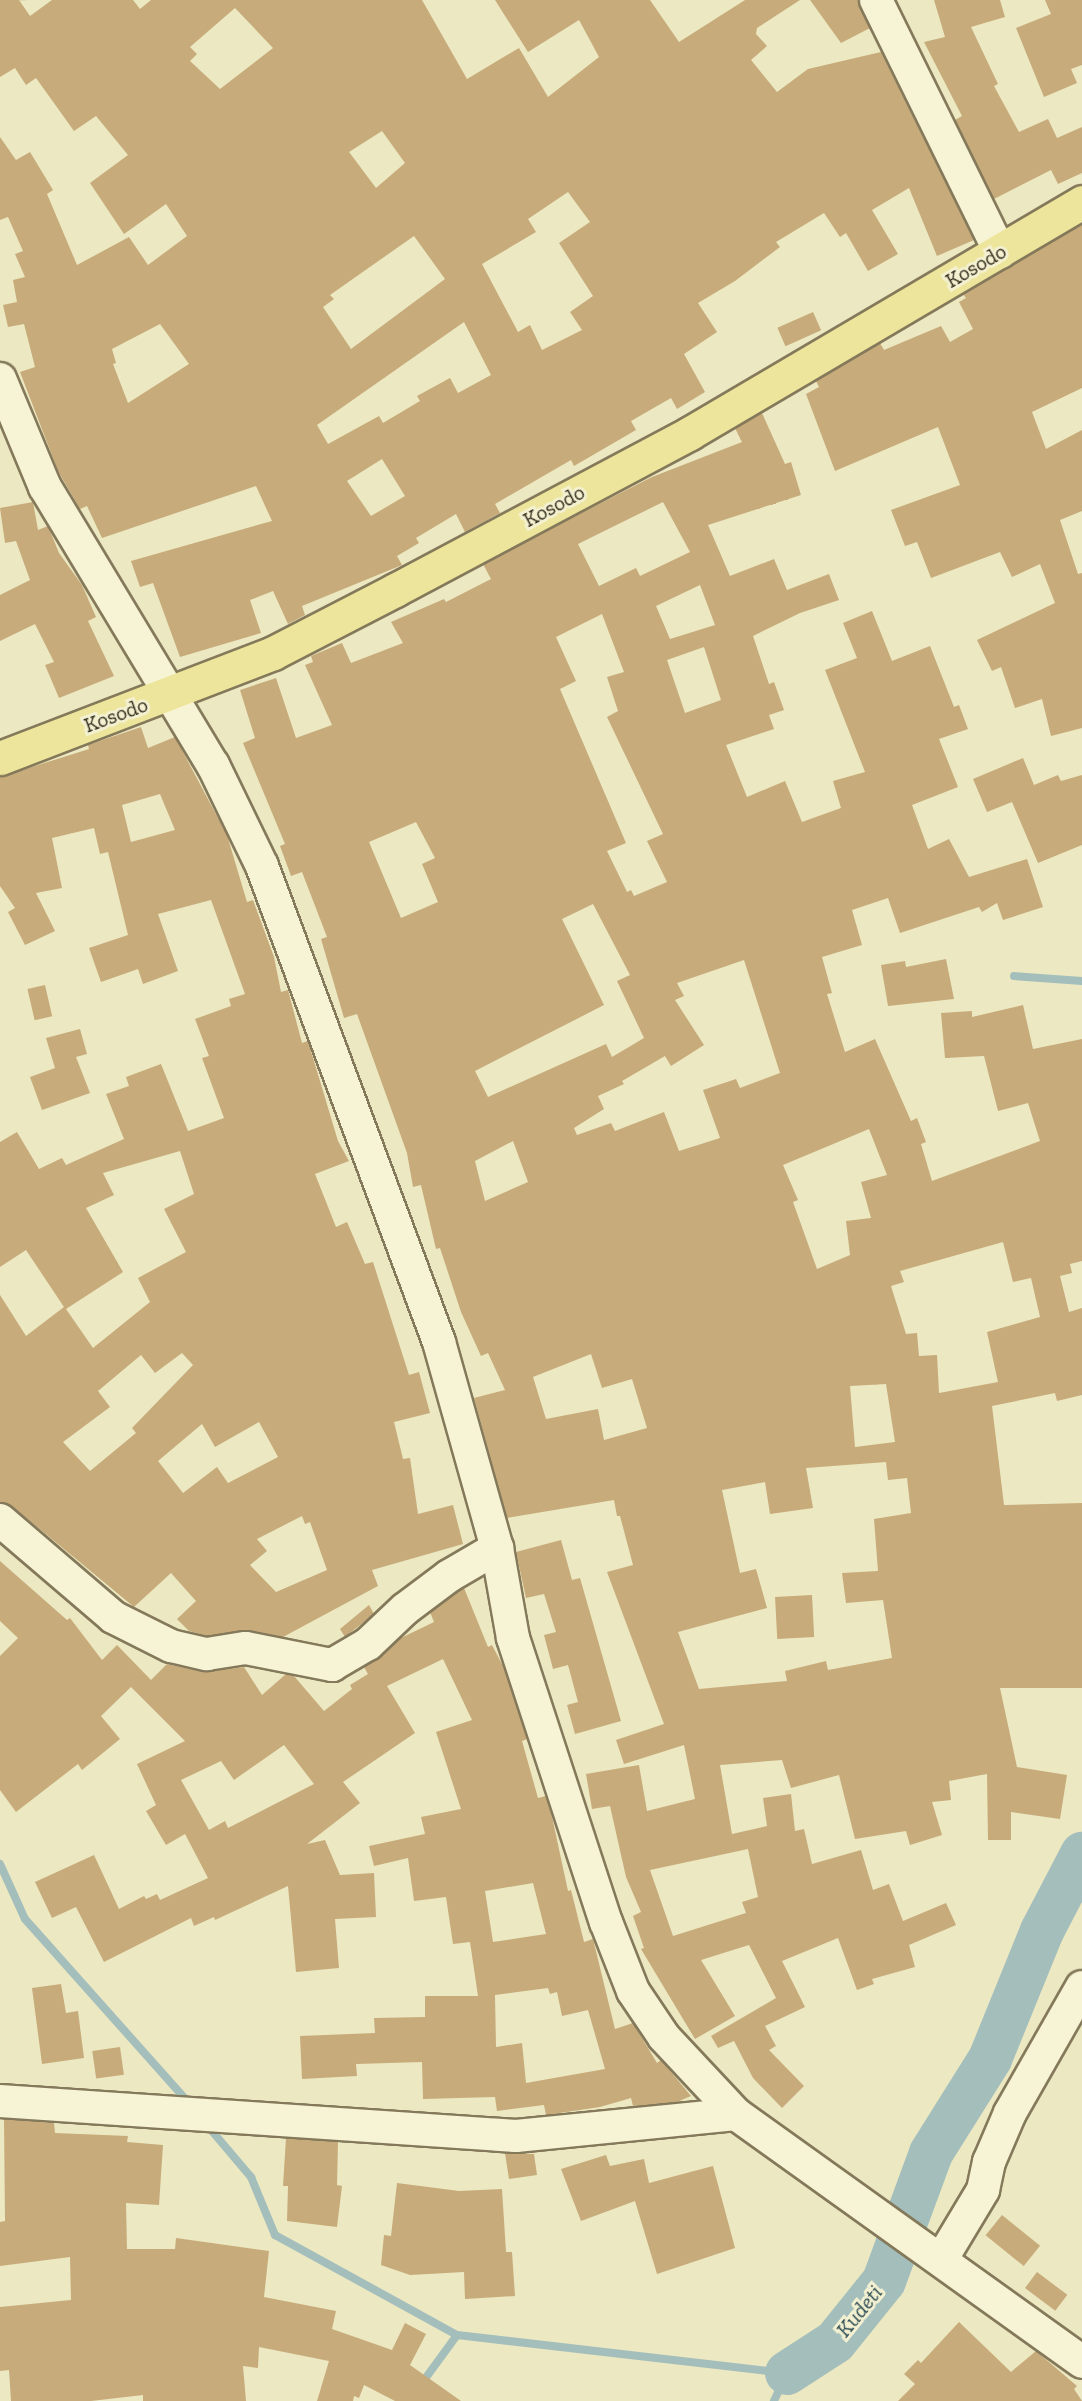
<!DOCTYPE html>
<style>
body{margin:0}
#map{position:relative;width:1082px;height:2401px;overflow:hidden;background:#ebe8c2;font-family:"Zilla Slab",serif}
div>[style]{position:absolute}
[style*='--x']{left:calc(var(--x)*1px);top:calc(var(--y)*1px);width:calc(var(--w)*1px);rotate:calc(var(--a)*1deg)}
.stream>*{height:8px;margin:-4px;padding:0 4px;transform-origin:4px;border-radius:4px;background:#a4bebc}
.river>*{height:44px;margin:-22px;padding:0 22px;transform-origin:22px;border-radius:22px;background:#a4bebc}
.building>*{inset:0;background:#c8ab7a;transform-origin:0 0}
.roads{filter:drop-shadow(2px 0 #84795a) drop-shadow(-2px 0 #84795a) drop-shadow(0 2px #84795a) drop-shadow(0 -2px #84795a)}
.minor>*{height:32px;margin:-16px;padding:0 16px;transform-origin:16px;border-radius:16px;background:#f7f4d5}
.major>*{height:33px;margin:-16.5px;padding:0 16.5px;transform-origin:16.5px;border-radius:16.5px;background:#ede59b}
span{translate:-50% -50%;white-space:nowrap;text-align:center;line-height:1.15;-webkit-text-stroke:6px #f3f1d1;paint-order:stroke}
.street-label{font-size:21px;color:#352e1e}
.water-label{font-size:22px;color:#2e4e54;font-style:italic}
</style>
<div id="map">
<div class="stream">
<i style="--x:1014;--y:976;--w:68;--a:4.2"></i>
<i style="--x:0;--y:1864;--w:60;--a:65.6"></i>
<i style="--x:25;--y:1919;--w:249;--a:48.3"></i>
<i style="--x:206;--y:2124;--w:70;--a:49.7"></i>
<i style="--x:251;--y:2177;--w:63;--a:67.5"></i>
<i style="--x:275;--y:2235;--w:208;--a:28.8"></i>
<i style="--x:457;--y:2335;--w:332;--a:6.6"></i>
<i style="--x:787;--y:2373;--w:31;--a:115"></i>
<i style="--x:422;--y:2383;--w:59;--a:-53.9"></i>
</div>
<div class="river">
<i style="--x:787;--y:2373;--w:57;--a:-32.9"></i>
<i style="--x:835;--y:2342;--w:78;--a:-51.2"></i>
<i style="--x:884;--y:2281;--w:136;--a:-69.8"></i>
<i style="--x:931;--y:2153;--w:111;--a:-57.9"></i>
<i style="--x:990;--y:2059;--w:138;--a:-67.9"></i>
<i style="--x:1042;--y:1931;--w:87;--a:-62.5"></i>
</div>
<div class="building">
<i style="clip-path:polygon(evenodd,0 0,19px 0,30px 16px,52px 0,133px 0,140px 9px,151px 0,422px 0,467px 79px,519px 48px,548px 97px,599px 57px,579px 20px,528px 52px,495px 0,650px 0,679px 42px,745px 0,800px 0,757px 28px,756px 34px,767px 46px,751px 60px,777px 92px,808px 69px,881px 52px,974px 240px,937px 256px,909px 188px,872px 210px,898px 254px,868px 271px,846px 233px,840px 237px,824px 213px,776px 242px,780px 247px,735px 281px,698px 303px,717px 332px,684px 354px,705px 392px,677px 409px,671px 398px,631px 421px,636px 430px,574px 466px,571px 460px,495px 504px,500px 513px,465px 532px,456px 514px,416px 538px,419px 543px,397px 556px,402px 565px,302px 606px,305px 615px,288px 624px,273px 591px,250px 600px,261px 633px,180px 657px,153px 583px,140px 587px,131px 561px,272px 521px,256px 486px,102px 538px,87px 506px,80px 509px,58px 471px,20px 372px,35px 367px,24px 324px,8px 327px,3px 305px,17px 302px,13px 280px,25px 277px,15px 254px,23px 251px,8px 217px,0 220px,0 137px,16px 160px,30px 152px,53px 190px,47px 194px,77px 265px,129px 237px,148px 265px,187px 236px,166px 204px,124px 234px,90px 183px,128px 155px,96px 116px,74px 131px,36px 78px,26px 85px,15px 68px,0 77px,0 0,235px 8px,273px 48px,220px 89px,190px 61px,197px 54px,190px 47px,235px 8px,0 0,382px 131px,405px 163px,376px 188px,349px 152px,382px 131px,0 0,568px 192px,590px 222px,559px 243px,593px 296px,570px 312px,582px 330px,542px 350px,530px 325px,518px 332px,482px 264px,536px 232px,528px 219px,568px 192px,0 0,414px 236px,445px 279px,351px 349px,323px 307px,334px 299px,330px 295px,414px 236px,0 0,464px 322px,491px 375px,458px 393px,450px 378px,417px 396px,420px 401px,383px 423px,379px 416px,328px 444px,317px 425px,464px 322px,0 0,160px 324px,189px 364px,128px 403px,113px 364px,116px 363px,112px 349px,160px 324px,0 0,382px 459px,405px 496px,371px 516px,347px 481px,382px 459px)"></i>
<i style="clip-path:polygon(810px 0,858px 0,870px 28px,841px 43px)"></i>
<i style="clip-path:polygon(934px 0,1000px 0,1005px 17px,971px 27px,998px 84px,994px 86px,1019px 132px,1048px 119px,1057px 138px,1082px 127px,1082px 173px,1058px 184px,1051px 170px,994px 199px,955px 120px,962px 116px,924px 42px,945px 37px)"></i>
<i style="clip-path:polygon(1045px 0,1082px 0,1082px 65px,1071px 69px,1077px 83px,1044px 97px,1016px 28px,1051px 14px)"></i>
<i style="clip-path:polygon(1082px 224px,1082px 388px,1032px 412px,1046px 449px,1082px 430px,1082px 511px,1060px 520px,1078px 574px,1082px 573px,1082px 728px,1051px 736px,1042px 699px,1015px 708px,1001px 667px,992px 671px,977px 640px,1055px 603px,1040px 564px,1012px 577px,1000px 552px,931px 578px,917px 542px,905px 546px,891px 510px,960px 485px,938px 427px,835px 471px,806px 394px,819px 387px,816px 381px,880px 343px,884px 350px,941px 326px,950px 342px,973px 329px,959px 302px,966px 298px,963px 294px)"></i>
<i style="left:813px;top:312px;width:20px;height:39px;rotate:66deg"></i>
<i style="clip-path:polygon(evenodd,762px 413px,785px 464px,791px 462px,801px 495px,708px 525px,730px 576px,774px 559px,787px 590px,829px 574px,839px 600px,800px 613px,753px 636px,769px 684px,774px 682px,784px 710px,769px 715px,774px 729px,726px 745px,747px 797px,785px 781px,802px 822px,841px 808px,833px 781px,865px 772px,825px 670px,857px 658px,843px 623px,872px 611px,892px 661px,930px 646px,954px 707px,959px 705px,968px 729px,939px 739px,958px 787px,912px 805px,928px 849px,949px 839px,969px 877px,1027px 859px,1043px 907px,1003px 920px,997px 903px,982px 912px,979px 907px,900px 933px,888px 898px,852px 910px,862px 945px,822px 957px,832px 993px,827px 994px,845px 1052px,875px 1039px,911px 1121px,917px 1118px,926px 1142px,921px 1144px,932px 1181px,1040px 1141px,1028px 1103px,998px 1111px,984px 1056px,945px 1058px,941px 1013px,972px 1011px,972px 1017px,1023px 1005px,1033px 1049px,1082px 1039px,1082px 1261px,1070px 1264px,1072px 1273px,1060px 1276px,1069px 1312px,1082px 1308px,1082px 1395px,1057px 1401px,1055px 1393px,992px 1406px,1004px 1505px,1082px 1503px,1082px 1688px,1000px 1688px,1017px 1767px,1067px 1775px,1060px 1819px,1011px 1812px,1011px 1840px,988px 1840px,987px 1774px,949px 1781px,951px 1800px,932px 1802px,942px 1835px,910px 1845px,906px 1831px,855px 1839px,839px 1775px,791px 1788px,782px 1760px,720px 1765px,732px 1834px,767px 1826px,763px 1798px,791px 1794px,795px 1831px,804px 1829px,812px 1864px,861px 1850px,873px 1890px,889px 1884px,903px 1921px,946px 1903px,956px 1925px,909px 1945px,915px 1967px,872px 1979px,874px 1984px,857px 1990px,838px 1938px,782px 1961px,805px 2007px,765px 2026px,776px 2046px,769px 2050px,804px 2086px,782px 2108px,753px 2078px,734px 2041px,718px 2048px,711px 2036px,776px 1998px,749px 1945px,701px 1960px,735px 2016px,695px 2039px,641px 1949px,644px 1948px,633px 1916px,641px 1912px,626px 1877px,610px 1806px,592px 1809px,586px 1774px,639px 1765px,647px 1811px,695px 1799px,684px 1745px,624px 1764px,616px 1740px,664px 1724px,607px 1572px,633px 1565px,620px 1516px,617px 1516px,614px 1500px,507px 1518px,474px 1398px,505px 1390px,488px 1353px,481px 1356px,461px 1312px,440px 1248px,436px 1249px,421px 1185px,413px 1187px,407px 1153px,357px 1014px,344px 1018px,321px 939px,327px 937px,302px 872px,291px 876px,280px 846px,285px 844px,243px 743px,255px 738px,240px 690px,276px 678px,296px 738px,332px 725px,305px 665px,313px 662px,311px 656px,342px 643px,351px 663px,403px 643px,391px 622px,444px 599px,446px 602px,491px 579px,483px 564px,540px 534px,652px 477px,742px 442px,735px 428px,762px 413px,663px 502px,690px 552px,640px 576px,636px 568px,599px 586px,578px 544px,663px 502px,762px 413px,700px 585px,715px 625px,670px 639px,656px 606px,700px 585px,762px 413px,602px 614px,624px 672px,607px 677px,618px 711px,607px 717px,663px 834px,647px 841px,667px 882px,634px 896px,631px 890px,627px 892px,607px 851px,626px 843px,560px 689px,576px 681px,556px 637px,602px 614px,762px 413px,704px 647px,721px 700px,685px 713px,667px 660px,704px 647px,762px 413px,416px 822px,435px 858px,422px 864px,438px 902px,401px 918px,369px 842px,416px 822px,762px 413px,593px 904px,630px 975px,617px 981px,644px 1038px,612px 1057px,606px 1044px,488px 1097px,475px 1071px,604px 1005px,562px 919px,593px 904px,762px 413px,744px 960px,780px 1073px,740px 1088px,736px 1079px,703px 1090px,720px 1138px,679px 1151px,664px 1112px,615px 1131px,611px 1123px,577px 1135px,574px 1128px,604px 1109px,598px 1096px,624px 1084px,622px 1081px,665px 1056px,671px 1066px,704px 1045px,675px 1000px,684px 996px,677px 983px,744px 960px,762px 413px,869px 1129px,887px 1175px,861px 1182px,871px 1218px,846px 1221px,850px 1255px,817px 1269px,793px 1202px,798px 1200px,783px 1165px,869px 1129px,762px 413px,513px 1141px,528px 1182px,485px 1201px,475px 1161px,513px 1141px,762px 413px,1003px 1242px,1013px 1282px,1031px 1278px,1040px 1317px,987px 1332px,998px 1382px,939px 1393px,937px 1355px,919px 1356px,917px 1333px,906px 1334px,891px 1286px,904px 1282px,900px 1271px,1003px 1242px,762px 413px,591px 1354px,602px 1388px,632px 1379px,647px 1428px,604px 1440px,598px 1409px,546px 1419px,533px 1377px,591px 1354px,762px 413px,886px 1384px,895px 1442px,855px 1447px,850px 1386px,886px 1384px,762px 413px,886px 1462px,888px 1480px,907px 1478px,911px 1513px,874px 1519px,878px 1571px,842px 1573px,846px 1603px,883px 1600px,892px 1658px,828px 1670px,826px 1661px,785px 1671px,787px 1681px,699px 1689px,678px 1632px,767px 1608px,756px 1569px,740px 1573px,722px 1490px,765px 1482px,770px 1514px,813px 1508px,806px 1468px,886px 1462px,762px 413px,748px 1849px,758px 1897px,742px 1902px,746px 1913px,673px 1936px,650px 1870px,748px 1849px)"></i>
<i style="clip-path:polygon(33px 502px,38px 530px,48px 526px,59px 553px,82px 585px,96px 617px,88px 621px,114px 676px,59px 698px,45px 665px,54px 662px,35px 624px,0 641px,0 595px,30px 580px,16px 541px,5px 543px,0 508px)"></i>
<i style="clip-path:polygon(evenodd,141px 727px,148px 748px,175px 737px,227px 835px,247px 902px,253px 900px,274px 957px,281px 992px,288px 990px,302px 1043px,308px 1041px,338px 1141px,349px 1161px,315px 1174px,336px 1227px,347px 1222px,365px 1264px,373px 1262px,409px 1375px,419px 1372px,430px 1413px,394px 1422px,403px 1459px,410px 1458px,418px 1514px,453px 1505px,463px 1544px,372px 1570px,378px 1586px,283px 1637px,249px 1630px,208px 1636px,189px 1631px,177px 1619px,196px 1601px,171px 1573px,134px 1607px,12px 1506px,0 1502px,0 1295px,26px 1336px,64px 1307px,26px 1250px,0 1267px,0 1142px,17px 1132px,39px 1169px,62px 1158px,66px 1165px,124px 1139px,106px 1094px,129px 1086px,126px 1077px,161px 1064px,188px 1131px,224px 1118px,202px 1058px,209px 1056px,195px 1019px,231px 1006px,229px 999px,245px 994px,211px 900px,158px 914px,178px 971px,143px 984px,138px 969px,101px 982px,89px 948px,128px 935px,108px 852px,100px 854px,94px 828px,52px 838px,62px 888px,36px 893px,55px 931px,25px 945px,8px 912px,15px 908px,0 886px,0 777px,89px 749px,88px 745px,141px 727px,160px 794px,175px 830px,131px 842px,122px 805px,160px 794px,141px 727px,180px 1151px,194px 1194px,164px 1209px,186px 1252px,138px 1278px,150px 1302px,93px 1348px,66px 1309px,123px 1272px,86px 1208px,114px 1195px,103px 1173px,180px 1151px,141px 727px,182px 1353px,193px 1365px,132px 1428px,136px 1433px,90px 1471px,63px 1442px,110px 1407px,98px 1391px,141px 1355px,155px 1373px,182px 1353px,141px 727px,259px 1422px,278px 1457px,228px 1483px,217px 1467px,183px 1493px,158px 1461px,202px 1424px,215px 1447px,259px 1422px,141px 727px,302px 1516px,305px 1524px,310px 1522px,327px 1570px,276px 1592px,250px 1565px,267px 1551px,257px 1539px,302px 1516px)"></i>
<i style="clip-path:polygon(1023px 758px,1034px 785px,1058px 775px,1061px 781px,1082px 775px,1082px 845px,1038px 863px,1012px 802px,987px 812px,973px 779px)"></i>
<i style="clip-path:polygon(946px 959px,954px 999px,888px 1006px,881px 965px,905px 961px,906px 967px)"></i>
<i style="left:45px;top:985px;width:32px;height:18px;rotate:77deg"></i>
<i style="clip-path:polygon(80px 1029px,87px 1054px,76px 1057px,90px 1093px,42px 1110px,30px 1077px,55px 1068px,46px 1038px)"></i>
<i style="clip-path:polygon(561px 1540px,572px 1580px,580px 1578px,621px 1721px,575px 1734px,567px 1705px,578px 1702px,568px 1665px,553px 1669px,544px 1635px,556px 1632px,544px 1594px,526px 1598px,516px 1552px)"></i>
<i style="clip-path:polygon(evenodd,0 1561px,67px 1620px,70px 1618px,102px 1660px,117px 1645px,151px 1680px,167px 1664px,204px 1672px,244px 1667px,262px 1695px,286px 1674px,294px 1676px,324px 1711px,352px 1689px,350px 1685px,368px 1674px,364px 1667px,401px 1638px,434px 1622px,430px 1612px,464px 1588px,488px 1647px,492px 1645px,503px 1666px,527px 1739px,522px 1741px,538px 1798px,546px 1796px,551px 1812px,568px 1891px,571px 1890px,584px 1942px,593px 1939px,615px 2029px,633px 2023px,657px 2063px,661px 2060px,691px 2096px,677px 2102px,633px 2106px,631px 2098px,600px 2107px,546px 2115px,544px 2105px,497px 2111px,495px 2097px,423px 2099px,422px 2062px,356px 2064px,357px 2076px,302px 2079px,300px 2036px,375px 2033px,374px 2018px,425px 2017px,425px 1996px,478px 1996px,470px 1942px,453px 1944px,446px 1897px,414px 1901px,408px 1858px,374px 1866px,369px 1846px,425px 1834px,421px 1817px,461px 1809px,436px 1732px,472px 1720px,443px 1659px,387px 1686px,415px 1733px,343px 1782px,360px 1803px,307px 1844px,325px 1840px,340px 1875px,374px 1873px,376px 1917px,335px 1919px,339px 1968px,296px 1972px,288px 1886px,215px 1920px,214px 1917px,194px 1926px,191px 1918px,104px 1962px,76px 1907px,52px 1918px,35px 1882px,94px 1855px,119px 1909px,144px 1896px,146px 1899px,157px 1894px,160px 1900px,208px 1878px,185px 1834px,166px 1845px,146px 1811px,156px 1805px,137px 1764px,185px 1741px,131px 1687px,101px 1716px,120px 1739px,82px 1770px,78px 1764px,16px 1812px,0 1790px,0 1656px,18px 1638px,0 1621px,0 1561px,284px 1745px,314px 1784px,228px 1828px,225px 1821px,209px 1830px,181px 1780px,221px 1761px,234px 1780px,284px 1745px,0 1561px,533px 1883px,546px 1934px,493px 1942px,485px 1891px,533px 1883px,0 1561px,548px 1988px,550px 1994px,557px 1992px,562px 2016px,588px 2010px,605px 2069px,526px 2083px,522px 2043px,496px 2047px,495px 1995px,548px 1988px)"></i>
<i style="left:812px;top:1595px;width:42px;height:37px;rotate:87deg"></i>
<i style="clip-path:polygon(369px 1605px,374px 1614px,345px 1637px,340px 1629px)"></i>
<i style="clip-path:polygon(61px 1984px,66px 2013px,78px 2011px,84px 2058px,42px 2064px,32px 1988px)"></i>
<i style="left:120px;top:2047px;width:28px;height:28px;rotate:82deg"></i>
<i style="clip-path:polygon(4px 2119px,54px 2123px,55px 2133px,128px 2136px,127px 2142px,163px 2145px,159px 2205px,126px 2203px,127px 2249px,175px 2249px,176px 2238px,269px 2251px,264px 2297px,336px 2311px,332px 2329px,392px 2350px,405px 2323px,426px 2334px,410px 2365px,461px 2401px,395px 2401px,364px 2385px,359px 2398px,354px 2396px,353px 2401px,317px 2401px,329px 2361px,259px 2347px,258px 2368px,243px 2366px,246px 2401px,143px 2401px,143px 2395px,91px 2401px,11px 2401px,9px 2370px,0 2371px,0 2307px,71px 2300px,70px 2257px,0 2266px,0 2222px,5px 2221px)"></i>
<i style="clip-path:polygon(286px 2138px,338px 2142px,337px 2185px,342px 2186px,337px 2227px,287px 2221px,288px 2186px,283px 2186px)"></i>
<i style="clip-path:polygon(505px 2153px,534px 2154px,537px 2175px,509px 2179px)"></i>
<i style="clip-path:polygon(606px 2155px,610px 2166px,644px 2159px,649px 2183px,713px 2166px,735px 2248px,657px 2274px,635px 2201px,581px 2221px,561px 2169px)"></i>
<i style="clip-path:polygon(397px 2183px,459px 2191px,502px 2189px,506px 2252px,512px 2252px,515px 2296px,465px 2299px,464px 2272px,410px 2275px,381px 2265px,384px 2235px,391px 2236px)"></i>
<i style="left:1002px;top:2215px;width:49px;height:26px;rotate:39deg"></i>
<i style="left:1037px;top:2272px;width:38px;height:20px;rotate:37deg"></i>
<i style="clip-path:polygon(959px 2322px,1011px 2372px,1036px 2351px,1077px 2386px,1074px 2389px,1082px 2401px,898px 2401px,915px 2384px,904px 2374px,918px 2360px,921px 2363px)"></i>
</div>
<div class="roads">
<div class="minor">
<i style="--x:876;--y:0;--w:281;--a:63.8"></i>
<i style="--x:0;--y:379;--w:117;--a:67.4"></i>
<i style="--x:45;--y:487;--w:325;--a:58.9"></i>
<i style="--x:213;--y:765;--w:112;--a:64.1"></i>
<i style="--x:262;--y:866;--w:508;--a:69.6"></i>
<i style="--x:439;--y:1342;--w:214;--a:74.3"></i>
<i style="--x:497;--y:1548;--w:91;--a:79.9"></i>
<i style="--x:513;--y:1638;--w:299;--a:71.9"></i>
<i style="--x:606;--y:1922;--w:74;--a:68.6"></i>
<i style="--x:633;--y:1991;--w:55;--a:56"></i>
<i style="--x:664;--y:2037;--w:105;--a:46.9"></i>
<i style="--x:736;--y:2114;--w:426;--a:35.6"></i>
<i style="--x:0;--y:1520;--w:149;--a:40.6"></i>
<i style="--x:113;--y:1617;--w:65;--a:26.6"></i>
<i style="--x:171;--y:1646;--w:37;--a:13"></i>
<i style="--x:207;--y:1654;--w:39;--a:-9"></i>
<i style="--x:246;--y:1648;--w:88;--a:11.2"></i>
<i style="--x:332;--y:1665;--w:42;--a:-30.3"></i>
<i style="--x:368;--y:1644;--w:51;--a:-43.4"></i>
<i style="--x:405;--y:1609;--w:55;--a:-36.9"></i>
<i style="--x:449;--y:1576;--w:56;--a:-30.3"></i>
<i style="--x:0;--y:2101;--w:517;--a:3.88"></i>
<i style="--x:516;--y:2136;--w:221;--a:-5.7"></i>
<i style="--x:941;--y:2260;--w:82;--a:-59"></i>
<i style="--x:983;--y:2190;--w:29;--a:-78"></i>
<i style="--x:989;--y:2162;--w:53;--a:-66.8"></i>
<i style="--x:1010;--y:2113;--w:145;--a:-60.3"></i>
</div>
<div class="major">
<i style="--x:0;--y:758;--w:292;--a:-21"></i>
<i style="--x:273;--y:653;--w:137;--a:-27.3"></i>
<i style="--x:395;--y:590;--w:334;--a:-28"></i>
<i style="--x:690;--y:433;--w:455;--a:-30.5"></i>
</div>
</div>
<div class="street-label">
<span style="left:976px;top:266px;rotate:-30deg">Kosodo</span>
<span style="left:554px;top:506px;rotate:-28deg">Kosodo</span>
<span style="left:116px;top:715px;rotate:-20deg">Kosodo</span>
</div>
<div class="water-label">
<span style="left:859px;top:2311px;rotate:-51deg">Kudeti</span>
</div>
</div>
